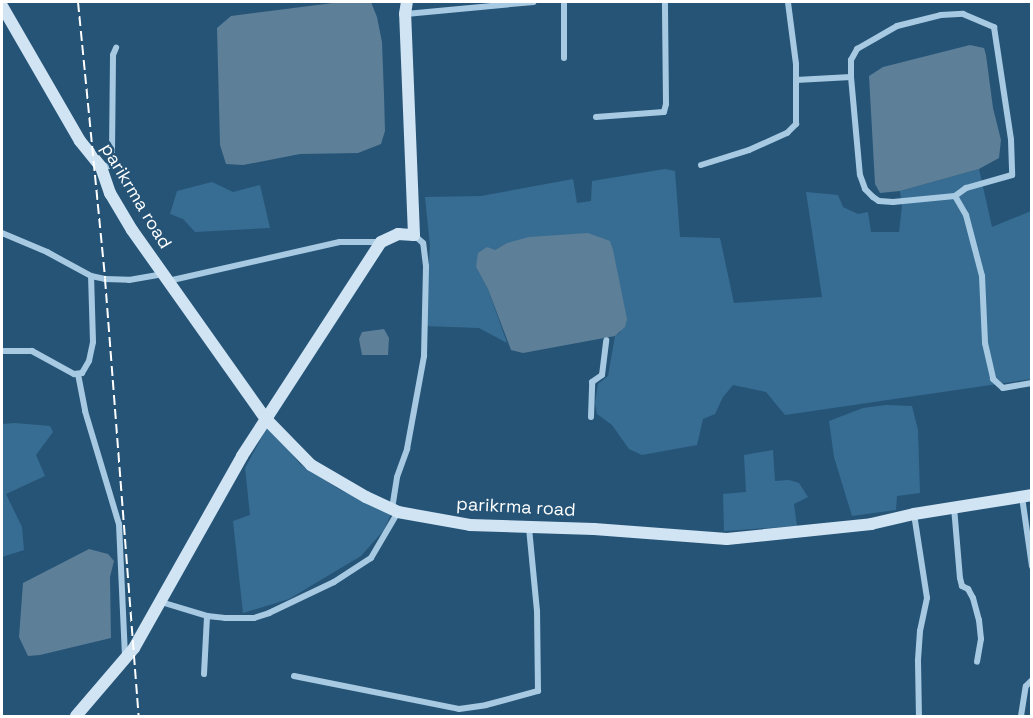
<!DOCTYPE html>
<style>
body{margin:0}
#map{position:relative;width:1033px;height:718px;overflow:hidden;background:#265477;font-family:"Space Grotesk",sans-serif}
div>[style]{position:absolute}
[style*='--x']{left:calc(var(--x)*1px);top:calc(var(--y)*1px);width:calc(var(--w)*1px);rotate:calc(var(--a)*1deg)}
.green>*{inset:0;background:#376d92}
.water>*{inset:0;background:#5d7f98}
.street>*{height:6px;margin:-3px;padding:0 3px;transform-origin:3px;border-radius:3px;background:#a7cae2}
.secondary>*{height:12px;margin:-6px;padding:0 6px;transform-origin:6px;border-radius:6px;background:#d0e4f3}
.rail>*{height:2px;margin-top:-1px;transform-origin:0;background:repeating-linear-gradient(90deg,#fff 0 10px,transparent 0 14.5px)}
span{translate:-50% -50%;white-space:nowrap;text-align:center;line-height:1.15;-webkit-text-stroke:5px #265477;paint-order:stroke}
.street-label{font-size:18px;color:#fff}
.frame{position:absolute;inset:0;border:3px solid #fff;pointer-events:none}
</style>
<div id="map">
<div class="green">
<i style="clip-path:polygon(665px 169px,675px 171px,680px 237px,720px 238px,734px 303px,822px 297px,806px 192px,838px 195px,843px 207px,858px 214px,868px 212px,871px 232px,899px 232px,902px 206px,900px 191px,979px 169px,992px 227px,1031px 211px,1031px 379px,785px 415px,766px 392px,733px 385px,723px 397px,715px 414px,703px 419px,697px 445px,642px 455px,629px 449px,612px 425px,597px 414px,595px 403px,598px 384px,608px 376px,615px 336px,621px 332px,507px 243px,495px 250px,476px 267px,488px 289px,507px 343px,479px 328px,424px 326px,430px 246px,425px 197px,481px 196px,573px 179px,577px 203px,591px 201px,592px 181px)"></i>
<i style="clip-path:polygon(212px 182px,233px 192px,260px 185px,270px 228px,195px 232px,183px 219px,170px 214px,177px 191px)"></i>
<i style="clip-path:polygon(886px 405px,912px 406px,918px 430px,920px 493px,897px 496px,896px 510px,852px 516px,834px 457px,829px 421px,863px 408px)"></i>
<i style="clip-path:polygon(15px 423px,50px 426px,53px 432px,36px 455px,45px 476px,6px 494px,22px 527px,24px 550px,2px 557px,2px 424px)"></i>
<i style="clip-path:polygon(268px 426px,300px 464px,337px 488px,391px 514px,384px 530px,361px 556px,289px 599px,243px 613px,233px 521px,250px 515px,245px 468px)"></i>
<i style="clip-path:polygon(773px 450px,775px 481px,789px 480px,799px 483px,808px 497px,794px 504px,797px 526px,724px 531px,723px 494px,746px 492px,744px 455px)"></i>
</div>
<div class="water">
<i style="clip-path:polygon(341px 2px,371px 2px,377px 17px,382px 42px,384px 95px,385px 131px,381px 144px,358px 153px,300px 154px,243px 165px,226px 164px,220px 145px,217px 28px,231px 16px)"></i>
<i style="clip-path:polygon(970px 45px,984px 48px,986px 55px,993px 108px,1001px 140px,999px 158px,979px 169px,900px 191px,880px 193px,875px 184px,869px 76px,883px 67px)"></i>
<i style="clip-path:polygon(588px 233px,610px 241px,613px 250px,627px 319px,625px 327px,615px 336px,523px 353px,511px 350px,488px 289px,476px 267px,478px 253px,487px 247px,495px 250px,507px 243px,529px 237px)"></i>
<i style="clip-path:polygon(384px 329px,389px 338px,388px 355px,362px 355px,359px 339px,362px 332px)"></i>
<i style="clip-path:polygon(89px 549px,108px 554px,114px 561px,110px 577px,111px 638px,40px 655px,28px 656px,19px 637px,23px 583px)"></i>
</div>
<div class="street">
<i style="--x:406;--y:14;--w:128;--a:-5.4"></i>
<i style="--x:564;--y:58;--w:56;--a:-90"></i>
<i style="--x:851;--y:77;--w:17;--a:-90"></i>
<i style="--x:851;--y:60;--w:13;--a:-61"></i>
<i style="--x:857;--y:49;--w:46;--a:-29.9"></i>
<i style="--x:897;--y:26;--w:45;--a:-14"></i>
<i style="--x:941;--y:15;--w:22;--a:-3"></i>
<i style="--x:963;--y:14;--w:34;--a:23"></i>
<i style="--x:994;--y:27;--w:114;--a:81.4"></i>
<i style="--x:1011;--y:140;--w:35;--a:88"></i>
<i style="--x:1012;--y:175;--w:48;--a:164.2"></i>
<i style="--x:966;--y:188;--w:14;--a:144"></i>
<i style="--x:796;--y:80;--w:55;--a:-3.1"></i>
<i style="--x:851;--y:77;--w:98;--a:84.8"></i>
<i style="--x:860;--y:175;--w:15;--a:70"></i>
<i style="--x:865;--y:189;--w:11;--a:45"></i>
<i style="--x:873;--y:197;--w:7;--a:34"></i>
<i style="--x:879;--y:201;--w:14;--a:4"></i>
<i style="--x:893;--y:202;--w:62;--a:-5.5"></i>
<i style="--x:955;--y:196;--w:22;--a:60"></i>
<i style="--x:966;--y:215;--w:63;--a:75.3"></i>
<i style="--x:982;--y:276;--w:67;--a:87.4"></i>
<i style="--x:985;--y:343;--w:37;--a:77"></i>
<i style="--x:993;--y:379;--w:13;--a:42"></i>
<i style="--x:1003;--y:388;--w:29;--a:-10"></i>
<i style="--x:596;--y:117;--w:68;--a:-4.2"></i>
<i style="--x:664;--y:112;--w:8;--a:-76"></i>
<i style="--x:666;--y:104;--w:102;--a:-90.6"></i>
<i style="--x:701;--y:165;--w:50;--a:-17.4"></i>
<i style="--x:749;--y:150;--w:42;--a:-24.1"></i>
<i style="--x:787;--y:133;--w:13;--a:-45"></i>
<i style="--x:796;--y:124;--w:60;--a:-90"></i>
<i style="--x:796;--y:64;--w:63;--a:-97.4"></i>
<i style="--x:101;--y:167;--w:8;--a:-7"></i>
<i style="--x:109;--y:166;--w:14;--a:-78"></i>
<i style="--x:112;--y:152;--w:97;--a:-89.4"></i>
<i style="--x:113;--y:55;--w:8;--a:-67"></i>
<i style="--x:2;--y:233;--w:49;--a:22.9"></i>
<i style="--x:47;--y:252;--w:50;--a:28.6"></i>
<i style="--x:91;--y:276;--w:14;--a:12"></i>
<i style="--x:105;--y:279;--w:24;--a:2"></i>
<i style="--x:129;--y:280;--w:35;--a:-10"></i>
<i style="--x:168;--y:281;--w:176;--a:-12.8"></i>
<i style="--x:340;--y:242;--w:41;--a:0"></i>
<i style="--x:2;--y:351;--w:30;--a:0"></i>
<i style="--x:32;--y:351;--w:48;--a:28.7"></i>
<i style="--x:74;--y:374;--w:8;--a:-7"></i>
<i style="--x:82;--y:373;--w:14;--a:-60"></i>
<i style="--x:89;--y:361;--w:19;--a:-78"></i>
<i style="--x:93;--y:342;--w:66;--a:-91.7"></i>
<i style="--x:78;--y:374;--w:38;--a:79"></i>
<i style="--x:85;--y:411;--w:118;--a:73.3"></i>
<i style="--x:119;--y:524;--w:131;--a:87.4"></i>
<i style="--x:591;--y:417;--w:35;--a:-88"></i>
<i style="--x:592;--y:382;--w:12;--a:-35"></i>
<i style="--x:602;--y:375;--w:35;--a:-83"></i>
<i style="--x:1022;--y:497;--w:70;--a:81.8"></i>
<i style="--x:954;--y:507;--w:71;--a:85.2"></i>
<i style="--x:960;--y:578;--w:8;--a:76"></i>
<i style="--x:962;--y:586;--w:7;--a:27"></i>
<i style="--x:968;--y:589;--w:10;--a:61"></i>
<i style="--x:973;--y:598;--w:23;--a:75"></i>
<i style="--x:979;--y:620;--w:19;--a:84"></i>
<i style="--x:981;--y:639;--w:23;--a:100"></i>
<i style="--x:392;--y:509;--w:32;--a:-81"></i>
<i style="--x:397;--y:477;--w:30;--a:-70"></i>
<i style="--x:407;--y:449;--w:95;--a:-79.6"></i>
<i style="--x:424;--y:356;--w:90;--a:-88.7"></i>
<i style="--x:426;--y:266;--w:23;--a:-97"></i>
<i style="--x:423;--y:243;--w:12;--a:-138"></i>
<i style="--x:914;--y:514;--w:85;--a:81.2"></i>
<i style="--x:927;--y:598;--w:34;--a:102"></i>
<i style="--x:920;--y:631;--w:30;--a:94"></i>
<i style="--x:918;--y:661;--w:55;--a:89"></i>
<i style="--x:161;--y:602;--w:48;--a:16.9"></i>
<i style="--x:207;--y:616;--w:18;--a:6"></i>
<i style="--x:225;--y:618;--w:29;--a:0"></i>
<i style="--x:254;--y:618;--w:16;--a:-18"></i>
<i style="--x:269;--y:613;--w:72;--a:-25.5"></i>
<i style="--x:334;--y:582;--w:44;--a:-33"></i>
<i style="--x:371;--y:558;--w:53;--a:-59.6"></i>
<i style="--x:204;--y:674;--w:58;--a:-87"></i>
<i style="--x:294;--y:676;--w:168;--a:11.3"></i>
<i style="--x:459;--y:709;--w:27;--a:-8"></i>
<i style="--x:486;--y:705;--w:54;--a:-15.1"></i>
<i style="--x:538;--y:691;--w:80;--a:-90.7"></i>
<i style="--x:537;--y:611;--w:83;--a:-95.5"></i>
<i style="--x:1021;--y:716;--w:30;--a:-81"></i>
<i style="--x:1026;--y:686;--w:8;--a:-45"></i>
</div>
<div class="secondary">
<i style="--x:2;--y:6;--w:156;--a:60"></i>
<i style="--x:80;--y:141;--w:33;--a:51"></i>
<i style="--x:101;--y:167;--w:28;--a:71"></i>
<i style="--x:110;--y:193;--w:43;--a:59.3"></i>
<i style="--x:132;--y:230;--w:230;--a:54.7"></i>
<i style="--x:265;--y:418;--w:66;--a:45.6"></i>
<i style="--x:311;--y:465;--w:64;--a:30.2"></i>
<i style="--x:366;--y:497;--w:35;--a:25"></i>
<i style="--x:398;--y:512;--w:73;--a:10.2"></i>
<i style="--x:470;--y:525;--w:124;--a:1.8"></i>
<i style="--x:594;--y:529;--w:133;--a:4.3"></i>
<i style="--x:727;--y:539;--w:145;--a:-5.9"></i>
<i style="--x:871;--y:524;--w:44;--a:-13.1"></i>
<i style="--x:914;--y:514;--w:120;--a:-9.1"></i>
<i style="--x:76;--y:716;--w:89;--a:-49.5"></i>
<i style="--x:134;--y:648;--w:220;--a:-60.6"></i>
<i style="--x:242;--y:456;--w:255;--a:-57"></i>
<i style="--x:381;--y:242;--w:19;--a:-25"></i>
<i style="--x:398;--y:234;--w:16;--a:4"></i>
<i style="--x:414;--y:235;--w:221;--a:-92.3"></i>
<i style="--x:405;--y:14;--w:12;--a:-81"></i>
</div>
<div class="rail">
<i style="--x:78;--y:2;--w:278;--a:84.4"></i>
<i style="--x:105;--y:279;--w:438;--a:85.6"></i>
</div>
<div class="street-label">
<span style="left:136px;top:196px;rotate:59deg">parikrma road</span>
<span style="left:516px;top:507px;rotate:3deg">parikrma road</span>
</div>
<div class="frame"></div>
</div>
